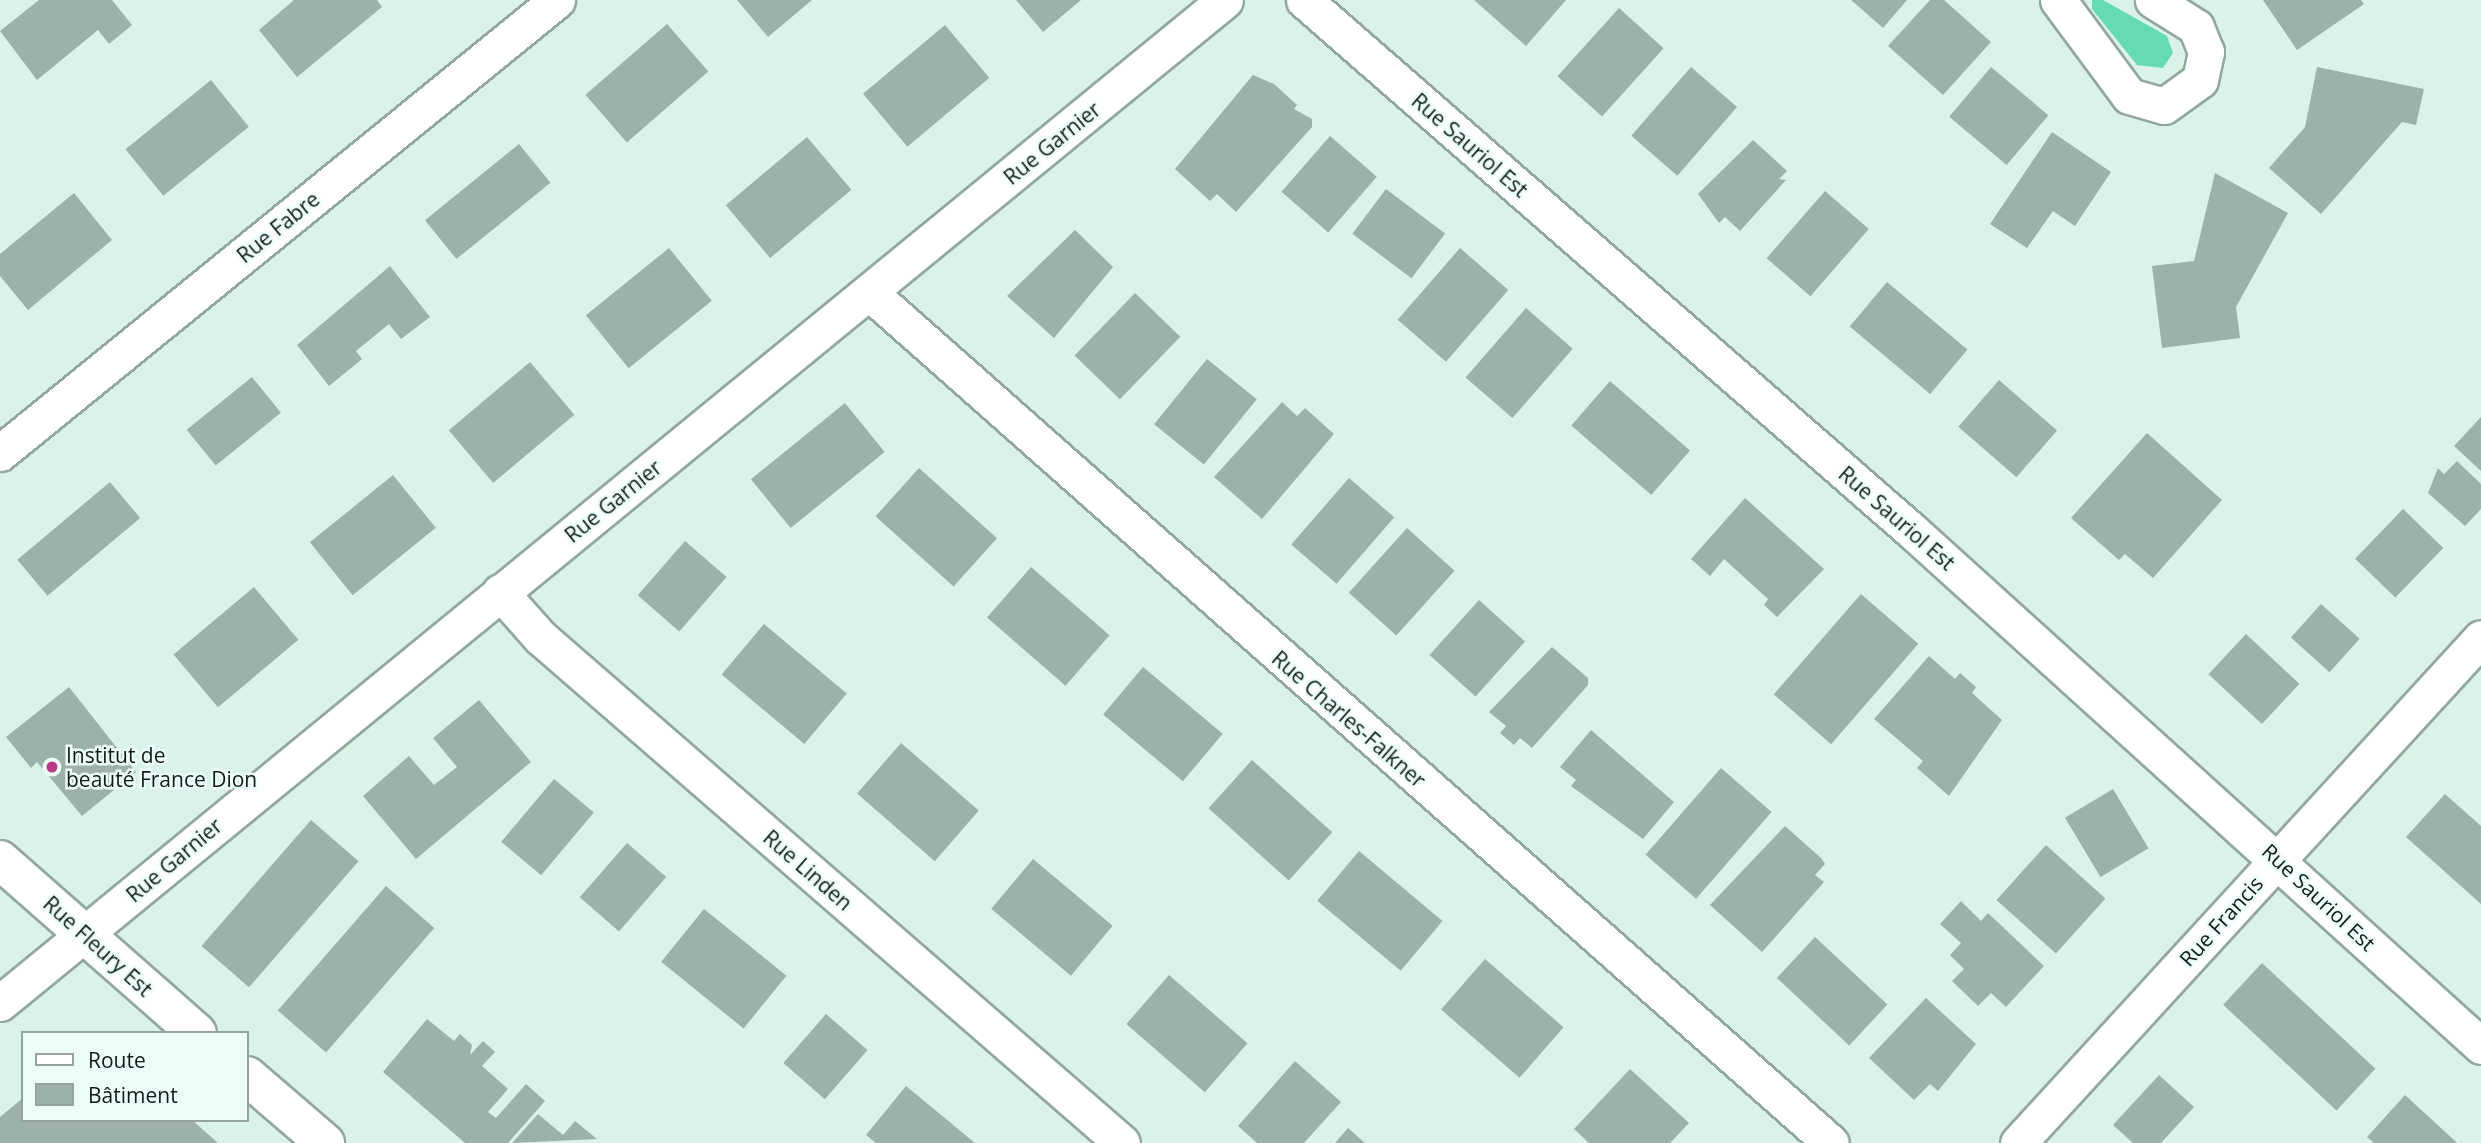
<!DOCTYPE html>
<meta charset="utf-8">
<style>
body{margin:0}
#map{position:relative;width:2481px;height:1143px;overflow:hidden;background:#daf2e8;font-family:"Open Sans",sans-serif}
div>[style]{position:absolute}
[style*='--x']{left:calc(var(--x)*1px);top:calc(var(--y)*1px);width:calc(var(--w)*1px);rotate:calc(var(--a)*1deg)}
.green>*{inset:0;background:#64dbb2}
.building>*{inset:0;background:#9cb2a9;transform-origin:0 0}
.roads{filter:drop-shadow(2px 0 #92a89e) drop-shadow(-2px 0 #92a89e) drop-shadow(0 2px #92a89e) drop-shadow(0 -2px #92a89e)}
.street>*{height:35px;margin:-17.5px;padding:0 17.5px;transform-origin:17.5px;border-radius:17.5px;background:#fff}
.secondary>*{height:38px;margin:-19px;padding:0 19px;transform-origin:19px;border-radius:19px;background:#fff}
.dots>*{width:19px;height:19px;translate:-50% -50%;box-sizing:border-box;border:4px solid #ebfef6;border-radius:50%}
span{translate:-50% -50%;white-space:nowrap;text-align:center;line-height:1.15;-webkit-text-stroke:5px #ebfef6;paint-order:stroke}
.street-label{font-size:21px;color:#131b18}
.poi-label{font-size:21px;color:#131b18}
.left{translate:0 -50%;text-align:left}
.legend{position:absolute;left:21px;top:1031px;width:228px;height:91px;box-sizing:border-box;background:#ebfef6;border:2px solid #95a39d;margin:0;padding:9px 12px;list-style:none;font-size:21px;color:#131b18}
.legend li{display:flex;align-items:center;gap:14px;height:35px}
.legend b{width:35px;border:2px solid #95a39d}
</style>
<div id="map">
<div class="green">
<i style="clip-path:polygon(2103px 0,2167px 36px,2173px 53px,2163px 68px,2137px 65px,2092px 9px,2092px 0)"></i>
</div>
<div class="building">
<i style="clip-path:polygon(39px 0,112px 0,132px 25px,109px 44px,98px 30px,37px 80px,0 31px)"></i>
<i style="clip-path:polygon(294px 0,377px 0,382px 7px,297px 77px,259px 30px)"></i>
<i style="clip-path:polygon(737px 0,812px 0,768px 37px)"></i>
<i style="clip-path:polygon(1016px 0,1081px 0,1043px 32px)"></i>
<i style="clip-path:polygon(1474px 0,1566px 0,1526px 46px)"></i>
<i style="clip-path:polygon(1851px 0,1907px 0,1883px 28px)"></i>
<i style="clip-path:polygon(1930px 0,1944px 0,1991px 42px,1943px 95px,1888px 46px)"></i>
<i style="clip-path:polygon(2263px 0,2361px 0,2364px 4px,2297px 50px)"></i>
<i style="left:1619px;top:8px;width:60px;height:92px;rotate:42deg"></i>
<i style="left:667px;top:24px;width:63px;height:108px;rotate:49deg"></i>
<i style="left:945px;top:25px;width:69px;height:107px;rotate:50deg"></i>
<i style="left:1691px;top:67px;width:61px;height:91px;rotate:41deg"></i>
<i style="left:1991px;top:67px;width:75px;height:65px;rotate:40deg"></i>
<i style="clip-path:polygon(2317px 67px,2424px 89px,2416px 125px,2402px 122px,2321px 214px,2269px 168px,2305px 127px)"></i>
<i style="clip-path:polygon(1253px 75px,1274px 84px,1297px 105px,1294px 109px,1312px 119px,1312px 127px,1236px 212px,1217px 194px,1210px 201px,1175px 169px)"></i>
<i style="left:211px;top:80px;width:60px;height:110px;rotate:51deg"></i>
<i style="clip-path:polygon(2052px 132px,2111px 172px,2075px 226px,2053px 211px,2027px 248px,1990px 224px)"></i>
<i style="left:1330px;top:136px;width:62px;height:74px;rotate:41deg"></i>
<i style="left:807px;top:137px;width:69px;height:106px;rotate:50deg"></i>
<i style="clip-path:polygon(1753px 140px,1787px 171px,1779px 179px,1786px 180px,1740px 231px,1725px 217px,1719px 223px,1698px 194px)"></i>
<i style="left:519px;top:144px;width:50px;height:121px;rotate:51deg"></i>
<i style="clip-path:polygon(2215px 173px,2288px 213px,2236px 307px,2240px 338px,2162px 348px,2152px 266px,2194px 261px)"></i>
<i style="left:1386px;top:189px;width:74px;height:56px;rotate:37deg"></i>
<i style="left:1825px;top:191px;width:58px;height:89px;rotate:41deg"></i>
<i style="clip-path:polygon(74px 193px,112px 240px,28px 310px,0 276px,0 254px)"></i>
<i style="clip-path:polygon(1075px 230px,1113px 267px,1054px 338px,1007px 296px)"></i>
<i style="left:669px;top:248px;width:68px;height:107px;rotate:51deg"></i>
<i style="left:1460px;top:248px;width:64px;height:95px;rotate:41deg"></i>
<i style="clip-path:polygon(390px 266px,430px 317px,401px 339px,389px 324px,356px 351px,362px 359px,329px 386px,297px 345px)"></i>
<i style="left:1887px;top:282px;width:105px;height:58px;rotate:40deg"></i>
<i style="left:1135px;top:293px;width:63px;height:87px;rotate:44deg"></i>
<i style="left:1526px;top:308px;width:62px;height:92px;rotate:41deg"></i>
<i style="left:1207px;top:359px;width:64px;height:84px;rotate:39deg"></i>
<i style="left:530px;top:362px;width:69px;height:106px;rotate:50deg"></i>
<i style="left:252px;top:377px;width:46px;height:84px;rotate:51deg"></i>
<i style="left:1999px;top:380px;width:77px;height:62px;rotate:41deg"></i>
<i style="left:1610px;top:381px;width:106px;height:59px;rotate:41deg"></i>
<i style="clip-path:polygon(1282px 402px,1297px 416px,1305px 408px,1334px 434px,1262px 519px,1214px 477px)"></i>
<i style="left:845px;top:403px;width:63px;height:121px;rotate:51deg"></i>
<i style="clip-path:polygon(2481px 417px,2481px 471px,2454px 446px)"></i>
<i style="clip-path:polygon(2147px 433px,2222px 500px,2153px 578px,2125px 554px,2119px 560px,2071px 518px)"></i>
<i style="clip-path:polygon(2457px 461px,2481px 484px,2481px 509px,2465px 526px,2428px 493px,2438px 468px,2444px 474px)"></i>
<i style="left:919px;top:468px;width:105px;height:65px;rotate:42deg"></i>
<i style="left:393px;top:475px;width:68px;height:107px;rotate:51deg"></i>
<i style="left:1349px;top:478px;width:60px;height:88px;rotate:41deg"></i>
<i style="left:110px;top:482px;width:47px;height:121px;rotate:50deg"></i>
<i style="clip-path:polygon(1745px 498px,1824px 569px,1777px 617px,1764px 605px,1768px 599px,1724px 559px,1710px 576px,1691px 559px)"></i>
<i style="left:2403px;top:509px;width:56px;height:69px;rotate:44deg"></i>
<i style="left:1407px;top:528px;width:64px;height:87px;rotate:42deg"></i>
<i style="left:685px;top:541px;width:55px;height:72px;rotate:41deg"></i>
<i style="left:1031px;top:567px;width:104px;height:67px;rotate:41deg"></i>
<i style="left:254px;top:587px;width:69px;height:105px;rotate:50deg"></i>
<i style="left:1861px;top:594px;width:76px;height:133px;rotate:41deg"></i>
<i style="left:1479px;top:600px;width:62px;height:74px;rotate:42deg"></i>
<i style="left:2321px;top:604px;width:52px;height:45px;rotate:42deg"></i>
<i style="left:764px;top:624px;width:108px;height:66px;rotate:40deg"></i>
<i style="left:2246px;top:634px;width:73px;height:55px;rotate:43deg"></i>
<i style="clip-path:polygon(1552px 647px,1588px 678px,1588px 685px,1532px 748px,1520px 738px,1514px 745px,1500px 733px,1506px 726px,1489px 712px)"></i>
<i style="clip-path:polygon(1929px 656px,1955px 679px,1960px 673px,1976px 687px,1972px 693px,2002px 720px,1949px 796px,1917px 768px,1923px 761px,1874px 719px)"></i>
<i style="left:1143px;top:667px;width:104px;height:62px;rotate:40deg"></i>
<i style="clip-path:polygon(69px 687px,136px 772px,82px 816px,37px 762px,31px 768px,6px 737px)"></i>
<i style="clip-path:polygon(479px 700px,531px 762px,416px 859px,363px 796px,409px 756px,434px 785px,457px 767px,433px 738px)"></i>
<i style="clip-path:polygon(1591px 730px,1674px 802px,1643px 839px,1571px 786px,1576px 780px,1560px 767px)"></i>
<i style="left:901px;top:743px;width:103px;height:67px;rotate:41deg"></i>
<i style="left:1252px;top:760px;width:108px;height:65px;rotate:42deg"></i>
<i style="left:1721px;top:768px;width:67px;height:115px;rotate:41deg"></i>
<i style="left:554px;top:779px;width:52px;height:82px;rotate:40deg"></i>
<i style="left:2113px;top:789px;width:69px;height:56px;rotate:59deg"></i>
<i style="clip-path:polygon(2445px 794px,2481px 826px,2481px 904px,2406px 837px)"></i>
<i style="left:311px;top:820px;width:63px;height:167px;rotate:41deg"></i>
<i style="clip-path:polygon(1785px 826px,1821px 858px,1825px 864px,1815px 875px,1824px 882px,1762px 952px,1710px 905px)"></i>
<i style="left:627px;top:843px;width:52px;height:72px;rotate:41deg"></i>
<i style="left:2046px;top:845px;width:80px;height:74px;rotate:42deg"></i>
<i style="left:1359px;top:851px;width:109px;height:65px;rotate:40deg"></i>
<i style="left:1033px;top:859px;width:104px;height:65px;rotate:40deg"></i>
<i style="left:386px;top:886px;width:64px;height:165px;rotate:41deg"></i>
<i style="clip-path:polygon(1961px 901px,1981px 921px,1988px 913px,2044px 966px,2006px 1007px,1991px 993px,1978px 1006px,1952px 981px,1964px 969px,1950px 955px,1961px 943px,1940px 924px)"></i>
<i style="left:704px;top:909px;width:106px;height:68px;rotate:39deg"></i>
<i style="left:1815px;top:937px;width:99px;height:56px;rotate:43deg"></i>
<i style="left:1485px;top:959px;width:104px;height:67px;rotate:41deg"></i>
<i style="left:2262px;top:963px;width:155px;height:57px;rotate:43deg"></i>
<i style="left:1169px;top:975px;width:104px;height:65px;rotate:41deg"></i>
<i style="clip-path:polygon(1926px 998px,1976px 1044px,1938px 1091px,1930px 1084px,1914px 1100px,1869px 1058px)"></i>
<i style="left:826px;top:1014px;width:55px;height:65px;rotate:41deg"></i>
<i style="clip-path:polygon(427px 1019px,454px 1041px,460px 1034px,472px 1045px,470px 1055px,483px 1041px,495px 1052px,482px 1066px,508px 1089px,488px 1112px,496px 1118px,526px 1084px,545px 1101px,508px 1143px,465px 1143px,383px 1072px)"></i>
<i style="clip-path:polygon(1295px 1061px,1341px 1102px,1304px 1143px,1257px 1143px,1238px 1126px)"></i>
<i style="clip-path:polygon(1630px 1069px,1689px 1123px,1670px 1143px,1589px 1143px,1574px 1129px)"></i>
<i style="clip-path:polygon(2159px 1075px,2194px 1107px,2161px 1143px,2133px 1143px,2113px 1125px)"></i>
<i style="clip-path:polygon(906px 1086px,946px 1119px,975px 1143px,876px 1143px,866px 1135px)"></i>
<i style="clip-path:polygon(2405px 1095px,2454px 1140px,2457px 1143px,2374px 1143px,2367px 1137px)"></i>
<i style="clip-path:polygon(23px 1098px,23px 1120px,192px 1120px,218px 1143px,0 1143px,0 1117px)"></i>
<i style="clip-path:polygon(538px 1114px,563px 1135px,575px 1121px,597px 1139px,512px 1143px)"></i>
<i style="clip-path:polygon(1348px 1128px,1365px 1143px,1335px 1143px)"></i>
</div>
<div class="roads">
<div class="street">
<i style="--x:1304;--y:0;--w:806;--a:41.13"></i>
<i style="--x:1911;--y:530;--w:769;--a:42.15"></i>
<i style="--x:2058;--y:0;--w:119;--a:53.5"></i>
<i style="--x:2129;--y:96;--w:36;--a:16"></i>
<i style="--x:2164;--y:106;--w:44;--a:-35.8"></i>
<i style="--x:2200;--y:80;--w:29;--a:-78"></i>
<i style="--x:2206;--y:52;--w:27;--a:-112"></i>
<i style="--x:2196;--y:27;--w:51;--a:-147.9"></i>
<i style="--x:869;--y:292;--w:1284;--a:41.5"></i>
<i style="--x:0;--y:453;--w:718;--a:-39.12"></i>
<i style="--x:500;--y:592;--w:60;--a:48.4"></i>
<i style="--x:540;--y:637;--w:771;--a:41"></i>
<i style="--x:0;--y:1003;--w:1583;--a:-39.31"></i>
<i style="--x:2018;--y:1143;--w:685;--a:-47.48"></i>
</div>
<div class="secondary">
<i style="--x:0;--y:860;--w:262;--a:41.3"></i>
<i style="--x:247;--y:1076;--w:103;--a:40.7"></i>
</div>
</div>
<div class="dots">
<i style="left:52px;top:767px;background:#b83985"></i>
</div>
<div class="street-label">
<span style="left:1052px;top:143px;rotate:-39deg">Rue Garnier</span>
<span style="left:1470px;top:145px;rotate:41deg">Rue Sauriol Est</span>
<span style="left:278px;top:227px;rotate:-39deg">Rue Fabre</span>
<span style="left:613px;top:501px;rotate:-39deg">Rue Garnier</span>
<span style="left:1897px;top:518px;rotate:41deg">Rue Sauriol Est</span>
<span style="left:1349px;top:719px;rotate:41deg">Rue Charles-Falkner</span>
<span style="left:174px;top:860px;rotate:-40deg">Rue Garnier</span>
<span style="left:808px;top:870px;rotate:41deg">Rue Linden</span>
<span style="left:2319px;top:897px;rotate:43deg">Rue Sauriol Est</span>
<span style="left:2221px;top:921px;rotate:-48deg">Rue Francis</span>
<span style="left:98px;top:946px;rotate:42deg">Rue Fleury Est</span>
</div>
<div class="poi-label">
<span class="left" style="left:66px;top:767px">Institut de<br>beauté France Dion</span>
</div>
<ul class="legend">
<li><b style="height:9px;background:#fff"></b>Route</li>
<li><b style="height:19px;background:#9cb2a9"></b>Bâtiment</li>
</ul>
</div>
